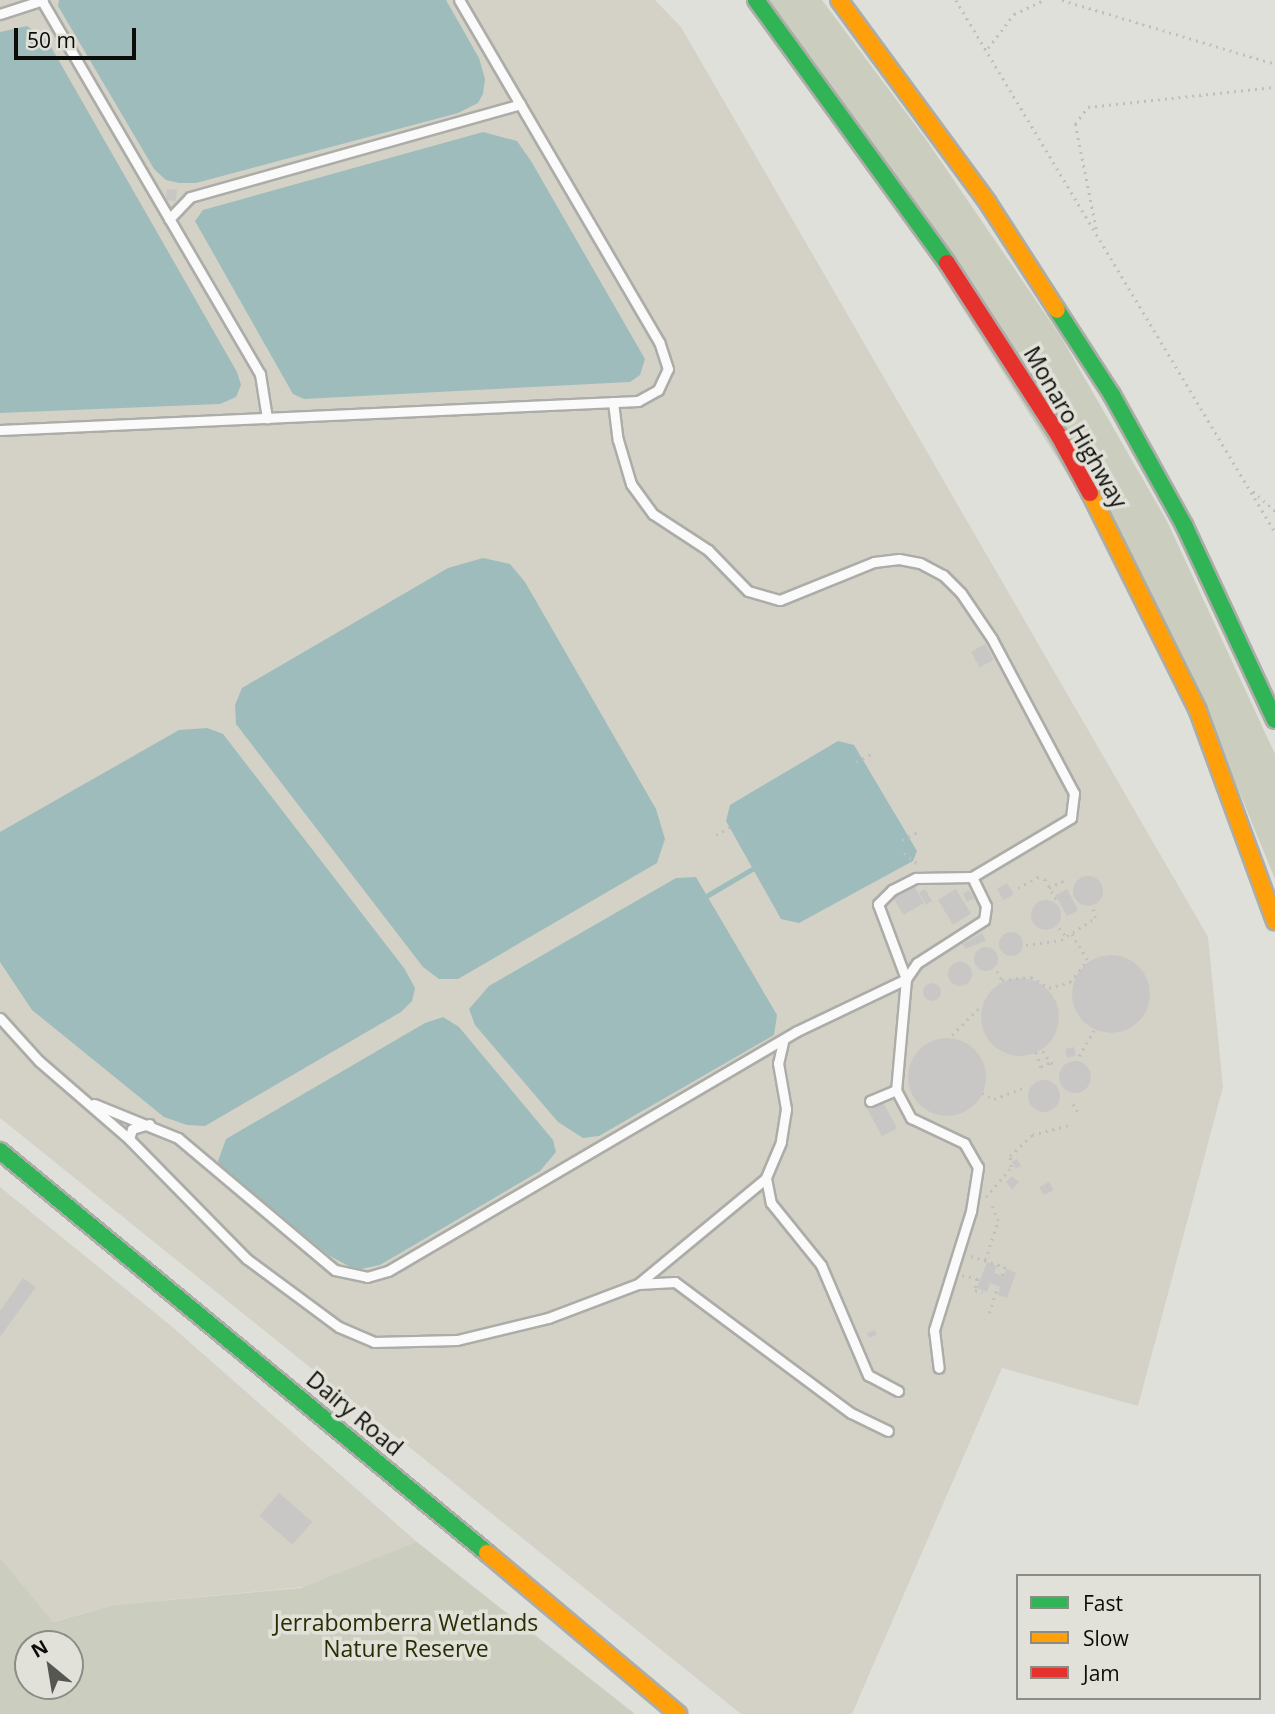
<!DOCTYPE html>
<style>
body{margin:0}
#map{position:relative;width:1275px;height:1714px;overflow:hidden;background:#e0e0db;font-family:"Open Sans",sans-serif}
div>[style]{position:absolute}
[style*='--x']{left:calc(var(--x)*1px);top:calc(var(--y)*1px);width:calc(var(--w)*1px);rotate:calc(var(--a)*1deg)}
.built>*{inset:0;background:#d4d2c7}
.green>*{inset:0;background:#cbcebf}
.water>*{inset:0;background:#9ebcbc}
.stream>*{height:5px;margin:-2.5px;padding:0 2.5px;transform-origin:2.5px;border-radius:2.5px;background:#9ebcbc}
.building>*{inset:0;background:#c9c7c5;transform-origin:0 0}
.round{border-radius:50%}
.path>*{height:2.5px;margin-top:-1.25px;transform-origin:0;background:repeating-linear-gradient(90deg,#bfbfbd 0 2px,transparent 0 7px)}
.roads{filter:drop-shadow(2px 0 #acaca8) drop-shadow(-2px 0 #acaca8) drop-shadow(0 2px #acaca8) drop-shadow(0 -2px #acaca8)}
.lane>*{height:9px;margin:-4.5px;padding:0 4.5px;transform-origin:4.5px;border-radius:4.5px;background:#fafafa}
.fast>*{height:16px;margin:-8px;padding:0 8px;transform-origin:8px;border-radius:8px;background:#30b455}
.slow>*{height:16px;margin:-8px;padding:0 8px;transform-origin:8px;border-radius:8px;background:#ff9f0a}
.jam>*{height:16px;margin:-8px;padding:0 8px;transform-origin:8px;border-radius:8px;background:#e5322d}
span{translate:-50% -50%;white-space:nowrap;text-align:center;line-height:1.15;-webkit-text-stroke:7px #e2e1d9;paint-order:stroke}
.street-label{font-size:23px;color:#0c0c09}
.park-label{font-size:23px;color:#282f05}
.legend{position:absolute;left:1016px;top:1574px;width:245px;height:126px;box-sizing:border-box;background:#e2e1d9;border:2px solid #8c8c86;margin:0;padding:9px 12px;list-style:none;font-size:21px;color:#0c0c09}
.legend li{display:flex;align-items:center;gap:14px;height:35px}
.legend b{width:35px;border:2px solid #8c8c86}
.north{position:absolute;left:14px;top:1630px;width:70px;height:70px;box-sizing:border-box;background:#e2e1d9;border:2px solid #8c8c86;border-radius:50%;rotate:330deg;font-size:19px;font-weight:700;line-height:28px;text-align:center;color:#0c0c09}
.north::after{content:'';display:block;margin:auto;width:24px;height:32px;background:#565652;clip-path:polygon(50% 0,100% 100%,50% 72%,0 100%)}
.scale{position:absolute;left:14px;top:28px;width:122px;height:32px;box-sizing:border-box;border:4px solid #0c0c09;border-top:0;padding-left:9px;font-size:21px;line-height:24px;white-space:nowrap;color:#0c0c09;-webkit-text-stroke:5px #e2e1d9;paint-order:stroke}
</style>
<div id="map">
<div class="built">
<i style="clip-path:polygon(0 0,655px 0,681px 27px,1208px 937px,1223px 1087px,1138px 1406px,1002px 1368px,852px 1714px,741px 1714px,0 1118px)"></i>
<i style="clip-path:polygon(0 1187px,170px 1325px,417px 1542px,335px 1584px,114px 1605px,41px 1625px,0 1589px)"></i>
</div>
<div class="green">
<i style="clip-path:polygon(768px 0,822px 0,925px 138px,1061px 337px,1167px 521px,1275px 754px,1275px 879px,1187px 664px)"></i>
<i style="clip-path:polygon(evenodd,417px 1542px,635px 1714px,0 1714px,0 1558px,53px 1622px,114px 1605px,301px 1588px,417px 1542px,70px 1644px,70px 1686px,28px 1686px,28px 1644px,70px 1644px)"></i>
</div>
<div class="water">
<i style="clip-path:polygon(59px 0,446px 0,479px 58px,485px 79px,483px 94px,478px 103px,458px 113px,196px 183px,179px 183px,166px 180px,154px 169px,58px 6px)"></i>
<i style="clip-path:polygon(27px 26px,47px 40px,237px 372px,241px 385px,236px 397px,220px 404px,0 413px,0 32px)"></i>
<i style="clip-path:polygon(483px 132px,517px 141px,531px 161px,645px 359px,640px 375px,630px 382px,304px 399px,293px 394px,195px 221px,203px 210px)"></i>
<i style="clip-path:polygon(483px 558px,510px 564px,525px 582px,656px 809px,665px 839px,657px 863px,458px 979px,439px 979px,423px 967px,236px 724px,235px 705px,242px 688px,448px 568px)"></i>
<i style="clip-path:polygon(207px 728px,223px 734px,404px 968px,415px 988px,412px 1001px,401px 1012px,205px 1126px,187px 1125px,164px 1117px,32px 1010px,0 962px,0 832px,179px 730px)"></i>
<i style="clip-path:polygon(838px 741px,854px 745px,917px 851px,913px 861px,799px 923px,781px 919px,726px 821px,730px 805px)"></i>
<i style="clip-path:polygon(696px 877px,777px 1015px,774px 1035px,599px 1136px,583px 1138px,558px 1122px,475px 1025px,469px 1009px,489px 986px,676px 878px)"></i>
<i style="clip-path:polygon(443px 1017px,459px 1027px,553px 1140px,556px 1152px,540px 1171px,380px 1265px,356px 1270px,330px 1256px,221px 1168px,218px 1161px,226px 1139px,425px 1023px)"></i>
</div>
<div class="stream">
<i style="--x:708;--y:895;--w:51;--a:-30.6"></i>
</div>
<div class="building">
<i style="left:167px;top:189px;width:10px;height:11px;rotate:6deg"></i>
<i style="left:985px;top:644px;width:18px;height:16px;rotate:61deg"></i>
<i class="round" style="left:1073px;top:876px;width:30px;height:30px"></i>
<i style="left:1007px;top:883px;width:13px;height:12px;rotate:58deg"></i>
<i style="left:913px;top:884px;width:22px;height:24px;rotate:60deg"></i>
<i style="left:925px;top:889px;width:14px;height:7px;rotate:60deg"></i>
<i style="left:956px;top:889px;width:29px;height:21px;rotate:59deg"></i>
<i style="left:1067px;top:889px;width:24px;height:13px;rotate:62deg"></i>
<i style="clip-path:polygon(969px 890px,974px 898px,967px 902px,963px 894px)"></i>
<i class="round" style="left:1031px;top:900px;width:30px;height:30px"></i>
<i class="round" style="left:999px;top:932px;width:24px;height:24px"></i>
<i style="clip-path:polygon(982px 933px,986px 941px,965px 949px,962px 944px)"></i>
<i class="round" style="left:974px;top:947px;width:24px;height:24px"></i>
<i class="round" style="left:1072px;top:955px;width:78px;height:78px"></i>
<i class="round" style="left:948px;top:962px;width:24px;height:24px"></i>
<i class="round" style="left:981px;top:978px;width:78px;height:78px"></i>
<i class="round" style="left:923px;top:983px;width:18px;height:18px"></i>
<i class="round" style="left:908px;top:1038px;width:78px;height:78px"></i>
<i style="left:1074px;top:1047px;width:9px;height:9px;rotate:77deg"></i>
<i class="round" style="left:1059px;top:1061px;width:32px;height:32px"></i>
<i class="round" style="left:1028px;top:1080px;width:32px;height:32px"></i>
<i style="left:882px;top:1100px;width:32px;height:17px;rotate:62deg"></i>
<i style="left:1017px;top:1159px;width:8px;height:6px;rotate:60deg"></i>
<i style="clip-path:polygon(1012px 1176px,1019px 1182px,1012px 1190px,1006px 1182px)"></i>
<i style="clip-path:polygon(1049px 1182px,1054px 1190px,1044px 1195px,1039px 1187px)"></i>
<i style="clip-path:polygon(987px 1262px,997px 1266px,994px 1273px,1002px 1276px,1007px 1269px,1016px 1273px,1007px 1298px,998px 1295px,1000px 1287px,990px 1283px,987px 1292px,977px 1288px)"></i>
<i style="clip-path:polygon(23px 1278px,36px 1287px,0 1337px,0 1311px)"></i>
<i style="left:875px;top:1330px;width:5px;height:9px;rotate:68deg"></i>
<i style="left:279px;top:1493px;width:44px;height:30px;rotate:41deg"></i>
</div>
<div class="path">
<i style="--x:956;--y:0;--w:620;--a:59.05"></i>
<i style="--x:1062;--y:0;--w:222;--a:16.7"></i>
<i style="--x:988;--y:48;--w:43;--a:-52.6"></i>
<i style="--x:1014;--y:14;--w:33;--a:-25"></i>
<i style="--x:1096;--y:229;--w:107;--a:-101.3"></i>
<i style="--x:1075;--y:124;--w:21;--a:-53"></i>
<i style="--x:1088;--y:107;--w:188;--a:-6.1"></i>
<i style="--x:1253;--y:491;--w:30;--a:42"></i>
<i style="--x:856;--y:762;--w:21;--a:-28"></i>
<i style="--x:716;--y:835;--w:20;--a:-30"></i>
<i style="--x:902;--y:840;--w:20;--a:-27"></i>
<i style="--x:904;--y:853;--w:18;--a:38"></i>
<i style="--x:1018;--y:888;--w:22;--a:-30"></i>
<i style="--x:1037;--y:877;--w:8;--a:14"></i>
<i style="--x:1045;--y:879;--w:23;--a:61"></i>
<i style="--x:1049;--y:888;--w:15;--a:-28"></i>
<i style="--x:1062;--y:881;--w:6;--a:51"></i>
<i style="--x:1059;--y:928;--w:11;--a:49"></i>
<i style="--x:1026;--y:945;--w:35;--a:-8"></i>
<i style="--x:1061;--y:940;--w:40;--a:-32.9"></i>
<i style="--x:1095;--y:918;--w:9;--a:-103"></i>
<i style="--x:997;--y:971;--w:10;--a:61"></i>
<i style="--x:1002;--y:980;--w:29;--a:-6"></i>
<i style="--x:1031;--y:977;--w:21;--a:31"></i>
<i style="--x:1049;--y:988;--w:22;--a:-16"></i>
<i style="--x:1070;--y:982;--w:28;--a:-52"></i>
<i style="--x:1087;--y:960;--w:31;--a:-121"></i>
<i style="--x:952;--y:1035;--w:37;--a:-45"></i>
<i style="--x:1043;--y:1051;--w:21;--a:55"></i>
<i style="--x:1036;--y:1052;--w:16;--a:72"></i>
<i style="--x:1041;--y:1067;--w:10;--a:-29"></i>
<i style="--x:1079;--y:1056;--w:30;--a:-60"></i>
<i style="--x:982;--y:1093;--w:13;--a:27"></i>
<i style="--x:994;--y:1099;--w:33;--a:-21"></i>
<i style="--x:1073;--y:1104;--w:9;--a:58"></i>
<i style="--x:986;--y:1197;--w:39;--a:-50"></i>
<i style="--x:1011;--y:1167;--w:11;--a:-95"></i>
<i style="--x:1010;--y:1156;--w:30;--a:-44"></i>
<i style="--x:1032;--y:1135;--w:39;--a:-15"></i>
<i style="--x:971;--y:1256;--w:36;--a:18"></i>
<i style="--x:1005;--y:1267;--w:9;--a:108"></i>
<i style="--x:985;--y:1260;--w:41;--a:-71.6"></i>
<i style="--x:998;--y:1221;--w:16;--a:-112"></i>
<i style="--x:962;--y:1275;--w:16;--a:14"></i>
<i style="--x:978;--y:1279;--w:11;--a:105"></i>
<i style="--x:975;--y:1290;--w:8;--a:14"></i>
<i style="--x:989;--y:1313;--w:28;--a:-72"></i>
</div>
<div class="roads">
<div class="lane">
<i style="--x:42;--y:1;--w:432;--a:59.7"></i>
<i style="--x:260;--y:374;--w:45;--a:81"></i>
<i style="--x:0;--y:14;--w:45;--a:-18"></i>
<i style="--x:169;--y:219;--w:30;--a:-46"></i>
<i style="--x:190;--y:197;--w:343;--a:-15.7"></i>
<i style="--x:613;--y:402;--w:38;--a:83"></i>
<i style="--x:618;--y:440;--w:46;--a:73.5"></i>
<i style="--x:631;--y:484;--w:37;--a:54"></i>
<i style="--x:653;--y:514;--w:66;--a:33.2"></i>
<i style="--x:708;--y:550;--w:57;--a:45.7"></i>
<i style="--x:748;--y:591;--w:33;--a:16"></i>
<i style="--x:780;--y:600;--w:101;--a:-22"></i>
<i style="--x:874;--y:562;--w:25;--a:-7"></i>
<i style="--x:899;--y:559;--w:21;--a:11"></i>
<i style="--x:920;--y:563;--w:26;--a:28"></i>
<i style="--x:943;--y:575;--w:25;--a:45"></i>
<i style="--x:961;--y:593;--w:55;--a:56"></i>
<i style="--x:992;--y:639;--w:174;--a:62"></i>
<i style="--x:1074;--y:793;--w:25;--a:97"></i>
<i style="--x:1071;--y:818;--w:115;--a:149.2"></i>
<i style="--x:972;--y:877;--w:32;--a:64"></i>
<i style="--x:986;--y:906;--w:14;--a:98"></i>
<i style="--x:984;--y:920;--w:80;--a:147.3"></i>
<i style="--x:917;--y:963;--w:19;--a:125"></i>
<i style="--x:906;--y:979;--w:111;--a:95.1"></i>
<i style="--x:896;--y:1090;--w:32;--a:62"></i>
<i style="--x:911;--y:1118;--w:59;--a:25.3"></i>
<i style="--x:964;--y:1143;--w:28;--a:60"></i>
<i style="--x:978;--y:1167;--w:45;--a:99"></i>
<i style="--x:971;--y:1211;--w:125;--a:107.3"></i>
<i style="--x:934;--y:1330;--w:38;--a:83"></i>
<i style="--x:0;--y:430;--w:639;--a:-2.6"></i>
<i style="--x:638;--y:401;--w:23;--a:-29"></i>
<i style="--x:658;--y:390;--w:23;--a:-65"></i>
<i style="--x:668;--y:369;--w:28;--a:-108"></i>
<i style="--x:659;--y:342;--w:396;--a:-120.3"></i>
<i style="--x:906;--y:979;--w:80;--a:-110.5"></i>
<i style="--x:878;--y:904;--w:20;--a:-45"></i>
<i style="--x:892;--y:890;--w:27;--a:-27"></i>
<i style="--x:916;--y:878;--w:56;--a:-1"></i>
<i style="--x:0;--y:1018;--w:58;--a:47.8"></i>
<i style="--x:39;--y:1061;--w:119;--a:40.9"></i>
<i style="--x:129;--y:1139;--w:168;--a:45.5"></i>
<i style="--x:247;--y:1259;--w:114;--a:36.5"></i>
<i style="--x:339;--y:1327;--w:38;--a:23"></i>
<i style="--x:374;--y:1342;--w:83;--a:-1.4"></i>
<i style="--x:457;--y:1340;--w:94;--a:-13.6"></i>
<i style="--x:548;--y:1318;--w:96;--a:-20.7"></i>
<i style="--x:638;--y:1284;--w:37;--a:-3"></i>
<i style="--x:675;--y:1282;--w:219;--a:36.7"></i>
<i style="--x:851;--y:1413;--w:41;--a:25.9"></i>
<i style="--x:783;--y:1042;--w:22;--a:103"></i>
<i style="--x:778;--y:1063;--w:47;--a:80.1"></i>
<i style="--x:786;--y:1109;--w:33;--a:99"></i>
<i style="--x:781;--y:1142;--w:39;--a:113"></i>
<i style="--x:766;--y:1178;--w:25;--a:79"></i>
<i style="--x:771;--y:1203;--w:80;--a:51.1"></i>
<i style="--x:821;--y:1265;--w:120;--a:66.9"></i>
<i style="--x:868;--y:1375;--w:34;--a:28"></i>
<i style="--x:870;--y:1101;--w:28;--a:-23"></i>
<i style="--x:94;--y:1104;--w:91;--a:22"></i>
<i style="--x:178;--y:1138;--w:205;--a:40.1"></i>
<i style="--x:335;--y:1270;--w:33;--a:12"></i>
<i style="--x:367;--y:1277;--w:22;--a:-16"></i>
<i style="--x:388;--y:1271;--w:474;--a:-30.4"></i>
<i style="--x:797;--y:1031;--w:121;--a:-25.5"></i>
<i style="--x:129;--y:1139;--w:10;--a:-73"></i>
<i style="--x:132;--y:1129;--w:18;--a:-16"></i>
<i style="--x:638;--y:1284;--w:166;--a:-39.6"></i>
</div>
<div class="fast">
<i style="--x:756;--y:0;--w:325;--a:54"></i>
<i style="--x:1057;--y:310;--w:101;--a:57.1"></i>
<i style="--x:1112;--y:395;--w:149;--a:61"></i>
<i style="--x:1184;--y:525;--w:215;--a:65"></i>
<i style="--x:0;--y:1151;--w:631;--a:39.54"></i>
</div>
<div class="slow">
<i style="--x:839;--y:0;--w:252;--a:53.7"></i>
<i style="--x:988;--y:203;--w:127;--a:57.2"></i>
<i style="--x:1090;--y:493;--w:243;--a:63.6"></i>
<i style="--x:1198;--y:711;--w:224;--a:69.9"></i>
<i style="--x:487;--y:1553;--w:250;--a:40.1"></i>
</div>
<div class="jam">
<i style="--x:947;--y:263;--w:206;--a:57.1"></i>
<i style="--x:1059;--y:436;--w:65;--a:61.5"></i>
</div>
</div>
<div class="street-label">
<span style="left:1076px;top:427px;rotate:60deg">Monaro Highway</span>
<span style="left:355px;top:1413px;rotate:40deg">Dairy Road</span>
</div>
<div class="park-label">
<span style="left:406px;top:1635px">Jerrabomberra Wetlands<br>Nature Reserve</span>
</div>
<ul class="legend">
<li><b style="height:9px;background:#30b455"></b>Fast</li>
<li><b style="height:9px;background:#ff9f0a"></b>Slow</li>
<li><b style="height:9px;background:#e5322d"></b>Jam</li>
</ul>
<div class="north">N</div>
<div class="scale">50 m</div>
</div>
